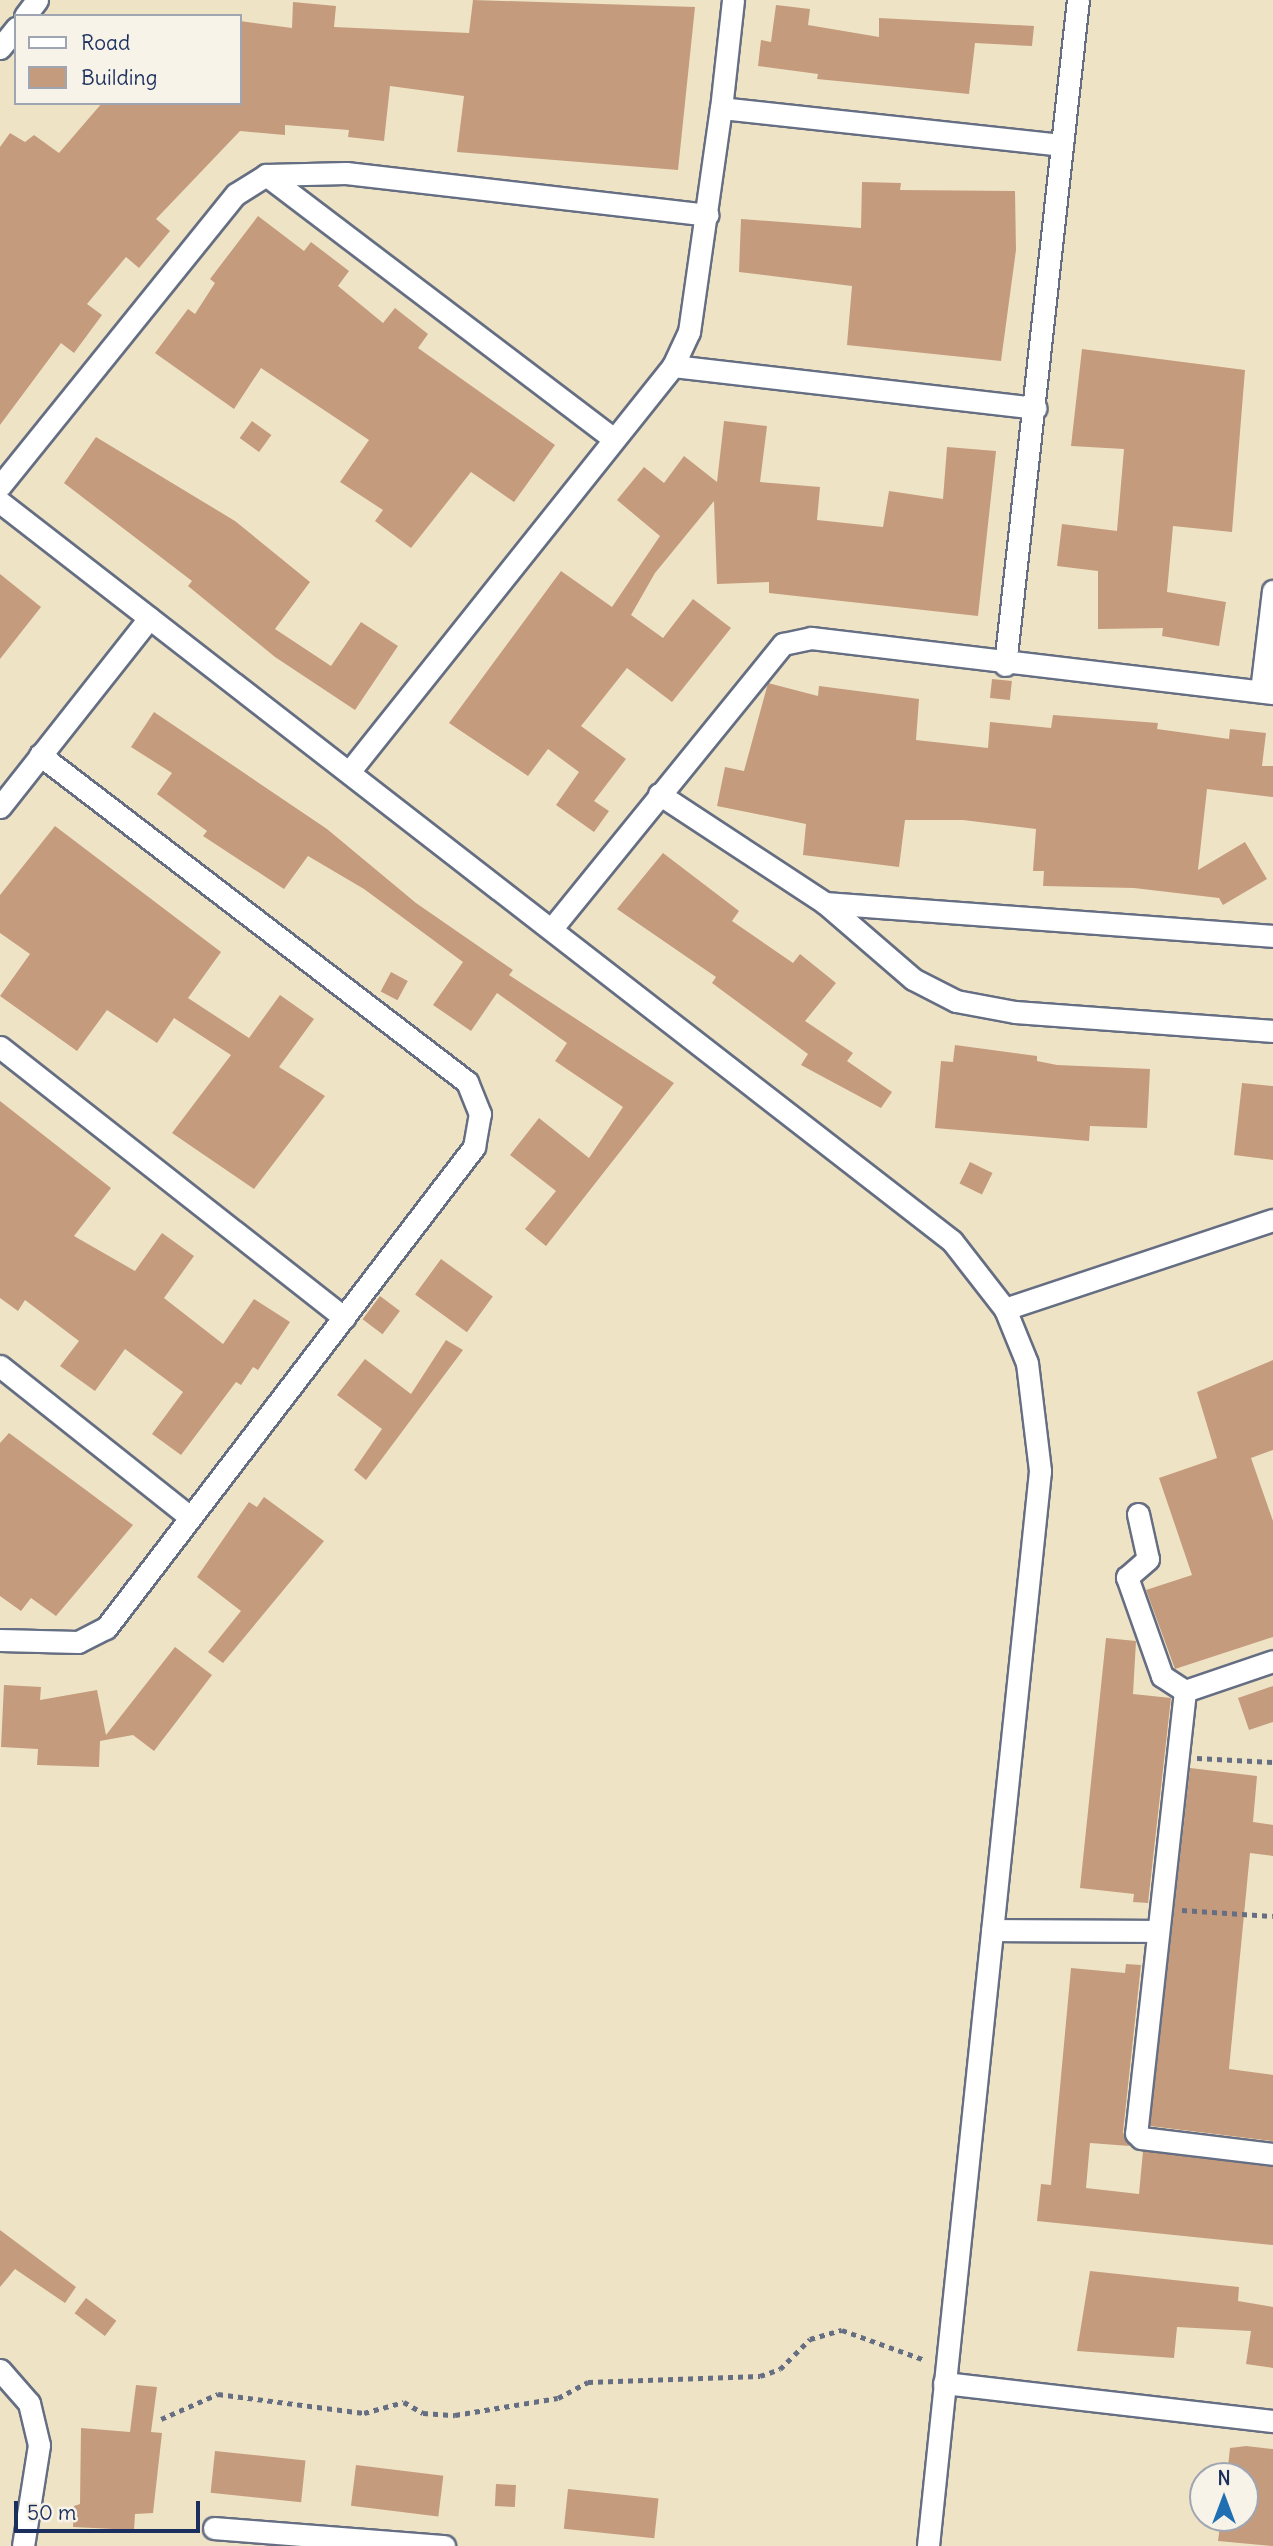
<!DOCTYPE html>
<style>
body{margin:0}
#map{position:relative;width:1273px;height:2546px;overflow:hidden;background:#efe3c6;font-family:Delius,sans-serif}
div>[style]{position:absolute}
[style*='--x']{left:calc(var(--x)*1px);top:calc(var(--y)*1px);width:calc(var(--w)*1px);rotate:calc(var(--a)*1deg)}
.building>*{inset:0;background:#c59b7d;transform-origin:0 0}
.path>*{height:4.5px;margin-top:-2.25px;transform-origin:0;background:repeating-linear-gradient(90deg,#656e82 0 5px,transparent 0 10px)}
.roads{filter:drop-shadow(2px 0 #656e82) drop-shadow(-2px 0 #656e82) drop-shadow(0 2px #656e82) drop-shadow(0 -2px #656e82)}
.street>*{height:21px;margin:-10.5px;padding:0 10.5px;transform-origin:10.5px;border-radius:10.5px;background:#fff}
span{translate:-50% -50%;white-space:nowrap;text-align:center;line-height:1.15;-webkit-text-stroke:5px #f7f3e8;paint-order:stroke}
.legend{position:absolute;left:14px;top:14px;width:228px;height:91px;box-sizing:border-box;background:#f7f3e8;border:2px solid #9fa5b1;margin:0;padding:9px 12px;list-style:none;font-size:21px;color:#1b2f5e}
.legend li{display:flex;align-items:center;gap:14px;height:35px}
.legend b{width:35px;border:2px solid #9fa5b1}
.north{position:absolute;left:1189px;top:2462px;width:70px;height:70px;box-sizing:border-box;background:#f7f3e8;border:2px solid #9fa5b1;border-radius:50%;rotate:0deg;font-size:19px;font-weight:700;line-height:28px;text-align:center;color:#1b2f5e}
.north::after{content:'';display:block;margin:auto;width:24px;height:32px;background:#1f6fb2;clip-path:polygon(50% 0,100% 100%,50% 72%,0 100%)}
.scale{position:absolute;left:14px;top:2501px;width:186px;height:32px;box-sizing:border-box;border:4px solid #1b2f5e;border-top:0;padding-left:9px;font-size:21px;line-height:24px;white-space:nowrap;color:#1b2f5e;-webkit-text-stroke:5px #f7f3e8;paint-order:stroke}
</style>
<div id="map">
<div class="building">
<i style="clip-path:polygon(473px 0,695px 7px,678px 170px,457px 152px,464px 96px,390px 86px,384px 141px,348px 137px,349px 130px,285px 125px,285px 135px,240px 131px,156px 219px,170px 231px,139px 268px,126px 257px,87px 304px,102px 315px,74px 353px,61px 343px,0 425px,0 147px,10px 133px,25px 142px,34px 135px,59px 153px,102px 103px,240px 103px,240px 21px,292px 28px,293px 2px,336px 6px,334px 27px,469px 33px)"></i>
<i style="clip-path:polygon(776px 5px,810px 9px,808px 25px,879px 37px,879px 18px,1034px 26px,1032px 46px,975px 43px,969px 94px,817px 79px,818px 74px,758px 66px,761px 40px,771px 42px)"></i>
<i style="clip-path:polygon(862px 182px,901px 183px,900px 190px,1015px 191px,1016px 250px,1001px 361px,847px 345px,852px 286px,739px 272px,741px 219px,861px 228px)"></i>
<i style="clip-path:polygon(258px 216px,304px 251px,311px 242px,349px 271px,338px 286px,383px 323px,395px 308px,428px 334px,418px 348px,555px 445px,514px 502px,471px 472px,411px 548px,375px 521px,383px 510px,340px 482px,369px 440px,261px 368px,234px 409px,155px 353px,188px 309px,195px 314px,215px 283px,210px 279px)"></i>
<i style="clip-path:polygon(1082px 349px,1245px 370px,1232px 532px,1173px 526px,1167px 592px,1226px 602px,1219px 646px,1162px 636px,1163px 628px,1098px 629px,1098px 571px,1057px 566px,1062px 524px,1117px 531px,1124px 449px,1071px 446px)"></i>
<i style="left:252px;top:421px;width:24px;height:21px;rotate:36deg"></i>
<i style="clip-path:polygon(724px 421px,767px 426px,760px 482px,820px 487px,817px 520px,883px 527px,889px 491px,943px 499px,947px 447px,996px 451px,978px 616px,769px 593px,769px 582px,717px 584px,714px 501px,655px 573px,631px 615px,663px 638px,693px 599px,731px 628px,672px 702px,627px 668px,581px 726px,626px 759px,594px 801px,609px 811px,594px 832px,556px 805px,579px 772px,548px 749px,528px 776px,449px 723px,561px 571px,612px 607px,660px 536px,617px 500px,644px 467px,664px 483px,684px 456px,717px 482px)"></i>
<i style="clip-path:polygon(96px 437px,235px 521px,310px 582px,275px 629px,331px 666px,361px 622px,398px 646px,355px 710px,275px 657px,188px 586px,192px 581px,64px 483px)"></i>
<i style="clip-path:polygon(0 574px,41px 607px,0 659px)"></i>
<i style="left:992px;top:679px;width:20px;height:19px;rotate:6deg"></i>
<i style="clip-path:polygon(768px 683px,818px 696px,819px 686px,919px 699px,916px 740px,988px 748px,990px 722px,1051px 728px,1053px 715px,1158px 723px,1157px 729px,1229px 739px,1230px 729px,1266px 733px,1262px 766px,1273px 766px,1273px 797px,1207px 789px,1198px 870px,1245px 842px,1267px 879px,1223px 905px,1219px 898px,1134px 888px,1043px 886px,1044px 871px,1033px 871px,1036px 829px,963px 820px,905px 820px,899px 867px,803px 855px,806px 824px,717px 806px,725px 767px,744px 771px)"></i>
<i style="clip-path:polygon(154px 712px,327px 829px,416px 903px,513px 970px,509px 975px,674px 1083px,546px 1246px,525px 1229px,556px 1191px,510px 1155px,539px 1118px,589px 1158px,623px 1107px,555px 1061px,567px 1043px,497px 993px,471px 1031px,433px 1005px,463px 962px,364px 889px,308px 856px,284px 889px,203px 836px,207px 831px,157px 794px,172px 773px,131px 747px)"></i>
<i style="clip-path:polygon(55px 826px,221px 952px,188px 998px,249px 1038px,280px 995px,314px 1019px,279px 1067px,325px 1096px,254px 1189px,172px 1133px,231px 1055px,174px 1018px,157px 1043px,107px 1010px,77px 1051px,0 996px,30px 954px,0 933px,0 895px)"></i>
<i style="clip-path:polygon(663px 853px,739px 911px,732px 921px,793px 963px,800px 954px,836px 983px,805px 1021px,853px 1053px,847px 1061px,892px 1092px,881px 1108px,801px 1065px,808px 1054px,712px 983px,716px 977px,617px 909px)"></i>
<i style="left:391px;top:972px;width:19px;height:22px;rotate:28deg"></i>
<i style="clip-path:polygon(955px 1045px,1037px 1056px,1037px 1061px,1057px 1065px,1150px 1069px,1147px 1128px,1090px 1126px,1089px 1141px,935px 1128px,941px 1061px,953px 1062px)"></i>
<i style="clip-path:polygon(1242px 1083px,1273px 1086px,1273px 1160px,1234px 1155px)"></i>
<i style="clip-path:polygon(0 1101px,111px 1188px,74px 1236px,135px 1271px,162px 1233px,194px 1256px,164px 1298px,223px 1344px,254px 1299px,290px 1322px,258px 1370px,253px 1367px,241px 1385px,236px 1382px,181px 1455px,152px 1434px,183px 1392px,125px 1349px,95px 1391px,60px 1366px,79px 1341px,25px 1300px,18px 1311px,0 1298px)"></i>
<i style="left:970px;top:1162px;width:25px;height:24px;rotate:26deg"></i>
<i style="left:441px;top:1259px;width:64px;height:44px;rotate:36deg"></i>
<i style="left:380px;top:1296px;width:25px;height:29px;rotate:37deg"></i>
<i style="clip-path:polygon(446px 1340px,463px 1350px,366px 1480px,354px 1470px,382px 1429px,337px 1395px,365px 1359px,411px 1394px)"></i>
<i style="clip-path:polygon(1273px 1360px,1273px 1450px,1251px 1458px,1273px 1521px,1273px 1637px,1175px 1669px,1146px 1590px,1192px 1575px,1159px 1478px,1217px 1458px,1197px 1392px)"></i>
<i style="clip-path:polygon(9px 1433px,133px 1525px,56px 1616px,31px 1598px,21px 1611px,0 1596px,0 1443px)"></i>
<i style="clip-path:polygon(264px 1497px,324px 1541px,223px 1663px,208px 1652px,241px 1611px,197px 1577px,249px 1502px,257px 1507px)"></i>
<i style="clip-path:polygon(1106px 1638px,1136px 1641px,1133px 1694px,1171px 1698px,1148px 1903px,1133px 1902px,1134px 1894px,1080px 1888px)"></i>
<i style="clip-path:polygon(175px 1647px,212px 1675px,154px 1751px,133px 1735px,100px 1741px,99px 1767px,37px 1765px,38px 1749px,1px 1747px,4px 1685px,41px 1687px,40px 1700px,97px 1690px,106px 1735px)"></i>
<i style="clip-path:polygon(1273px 1686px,1273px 1722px,1249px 1730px,1238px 1698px)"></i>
<i style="clip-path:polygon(1190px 1768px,1257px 1776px,1253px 1822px,1273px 1825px,1273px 1856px,1250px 1853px,1229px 2069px,1273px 2075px,1273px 2141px,1150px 2126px)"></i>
<i style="clip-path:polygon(1126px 1964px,1141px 1965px,1123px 2132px,1130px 2146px,1090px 2143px,1086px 2188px,1139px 2194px,1143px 2151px,1273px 2167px,1273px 2245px,1037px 2221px,1041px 2184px,1051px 2185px,1071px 1968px,1125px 1973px)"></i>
<i style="clip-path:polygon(0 2230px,76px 2287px,65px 2303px,15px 2269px,0 2287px)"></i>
<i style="clip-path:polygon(1090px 2271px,1239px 2287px,1238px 2301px,1273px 2307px,1273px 2368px,1246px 2364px,1251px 2331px,1177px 2327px,1174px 2358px,1077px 2351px)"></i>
<i style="left:86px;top:2298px;width:38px;height:19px;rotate:37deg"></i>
<i style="clip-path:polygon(136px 2385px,157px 2387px,151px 2432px,162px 2433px,153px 2513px,135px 2514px,134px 2530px,73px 2527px,74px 2506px,80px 2504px,81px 2428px,130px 2432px)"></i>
<i style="clip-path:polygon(1246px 2446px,1273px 2449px,1273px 2546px,1218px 2541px,1221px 2518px,1245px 2518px,1245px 2476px,1227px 2476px,1230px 2448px)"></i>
<i style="left:215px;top:2451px;width:91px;height:42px;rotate:6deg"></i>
<i style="left:356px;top:2465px;width:88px;height:41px;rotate:7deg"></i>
<i style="left:496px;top:2484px;width:20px;height:22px;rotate:3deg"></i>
<i style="left:568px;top:2489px;width:91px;height:40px;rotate:6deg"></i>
</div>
<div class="path">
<i style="--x:1197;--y:1758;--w:76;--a:3"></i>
<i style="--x:1182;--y:1910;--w:91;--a:3.8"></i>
<i style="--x:161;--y:2419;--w:62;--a:-23.7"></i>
<i style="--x:218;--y:2394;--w:147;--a:7.4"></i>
<i style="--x:364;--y:2413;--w:41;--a:-15.4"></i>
<i style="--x:404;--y:2402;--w:22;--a:30"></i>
<i style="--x:423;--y:2413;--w:32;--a:4"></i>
<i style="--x:455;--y:2415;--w:104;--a:-9.4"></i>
<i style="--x:558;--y:2398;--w:34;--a:-28"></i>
<i style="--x:588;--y:2382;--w:172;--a:-2"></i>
<i style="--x:760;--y:2376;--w:21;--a:-19"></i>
<i style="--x:780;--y:2369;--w:42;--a:-45"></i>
<i style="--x:810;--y:2339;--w:33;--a:-16"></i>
<i style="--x:842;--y:2330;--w:88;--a:19.9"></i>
</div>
<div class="roads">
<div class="street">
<i style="--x:733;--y:0;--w:109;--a:96.3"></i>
<i style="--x:721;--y:108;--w:343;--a:6.2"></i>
<i style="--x:25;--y:16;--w:20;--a:-53"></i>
<i style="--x:0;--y:48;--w:26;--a:-51"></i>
<i style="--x:266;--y:175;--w:433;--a:37.2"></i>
<i style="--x:673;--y:366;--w:365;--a:6.6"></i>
<i style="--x:0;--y:486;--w:375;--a:-51.1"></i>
<i style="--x:236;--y:194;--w:36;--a:-32"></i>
<i style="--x:266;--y:175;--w:80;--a:-1.4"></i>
<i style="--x:346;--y:173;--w:364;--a:6.6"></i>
<i style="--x:0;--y:502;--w:1205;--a:37.82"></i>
<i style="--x:952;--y:1241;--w:86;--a:52.1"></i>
<i style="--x:1005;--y:1309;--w:58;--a:67.8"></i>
<i style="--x:1027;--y:1363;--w:109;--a:83.1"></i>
<i style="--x:1040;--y:1471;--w:1081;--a:95.95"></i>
<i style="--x:1005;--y:665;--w:669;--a:-83.74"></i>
<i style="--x:1261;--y:691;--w:101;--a:-83.2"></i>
<i style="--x:349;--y:772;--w:519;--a:-51.41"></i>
<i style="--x:673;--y:366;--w:38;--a:-65"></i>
<i style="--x:689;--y:332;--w:226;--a:-81.9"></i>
<i style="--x:659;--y:794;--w:199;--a:33.3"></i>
<i style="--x:825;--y:903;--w:116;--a:40.8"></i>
<i style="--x:913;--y:979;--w:48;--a:27.1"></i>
<i style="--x:956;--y:1001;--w:60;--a:10.6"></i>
<i style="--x:1015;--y:1012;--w:259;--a:4.2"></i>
<i style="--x:0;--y:807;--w:241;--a:-51.7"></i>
<i style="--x:825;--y:903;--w:449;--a:4.2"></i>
<i style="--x:553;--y:927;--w:365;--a:-50.9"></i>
<i style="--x:783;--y:644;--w:29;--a:-12"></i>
<i style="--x:811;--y:638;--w:465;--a:6.8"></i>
<i style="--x:0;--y:1047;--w:438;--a:38.2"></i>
<i style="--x:1005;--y:1309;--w:282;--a:-18.4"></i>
<i style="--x:0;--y:1366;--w:239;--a:38.5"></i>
<i style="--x:1138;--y:1514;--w:46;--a:77.5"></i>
<i style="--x:1148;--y:1559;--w:28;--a:139"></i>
<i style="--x:1127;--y:1577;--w:105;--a:70.5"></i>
<i style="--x:1162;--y:1676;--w:27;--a:33"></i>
<i style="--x:0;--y:1640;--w:78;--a:1.5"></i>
<i style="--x:78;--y:1642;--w:31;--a:-27"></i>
<i style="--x:106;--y:1628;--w:606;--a:-52.58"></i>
<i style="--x:474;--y:1147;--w:34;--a:-80"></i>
<i style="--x:480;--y:1114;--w:35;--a:-112"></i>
<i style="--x:467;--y:1082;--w:538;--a:-142.55"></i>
<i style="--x:1273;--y:1661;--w:93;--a:161.2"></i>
<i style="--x:1185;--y:1691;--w:445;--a:96.3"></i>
<i style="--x:1136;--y:2133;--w:7;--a:45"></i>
<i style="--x:1141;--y:2138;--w:133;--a:6.9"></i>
<i style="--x:992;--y:1930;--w:166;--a:0.3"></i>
<i style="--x:0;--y:2370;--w:44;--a:48.7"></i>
<i style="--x:29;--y:2403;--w:43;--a:76.6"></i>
<i style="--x:39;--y:2445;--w:102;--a:99"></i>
<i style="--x:944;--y:2383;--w:331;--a:6.6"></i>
<i style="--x:214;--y:2528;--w:231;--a:4.5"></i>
</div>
</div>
<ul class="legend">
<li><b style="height:9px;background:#fff"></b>Road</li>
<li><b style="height:19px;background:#c59b7d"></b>Building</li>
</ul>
<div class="north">N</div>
<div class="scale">50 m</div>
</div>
